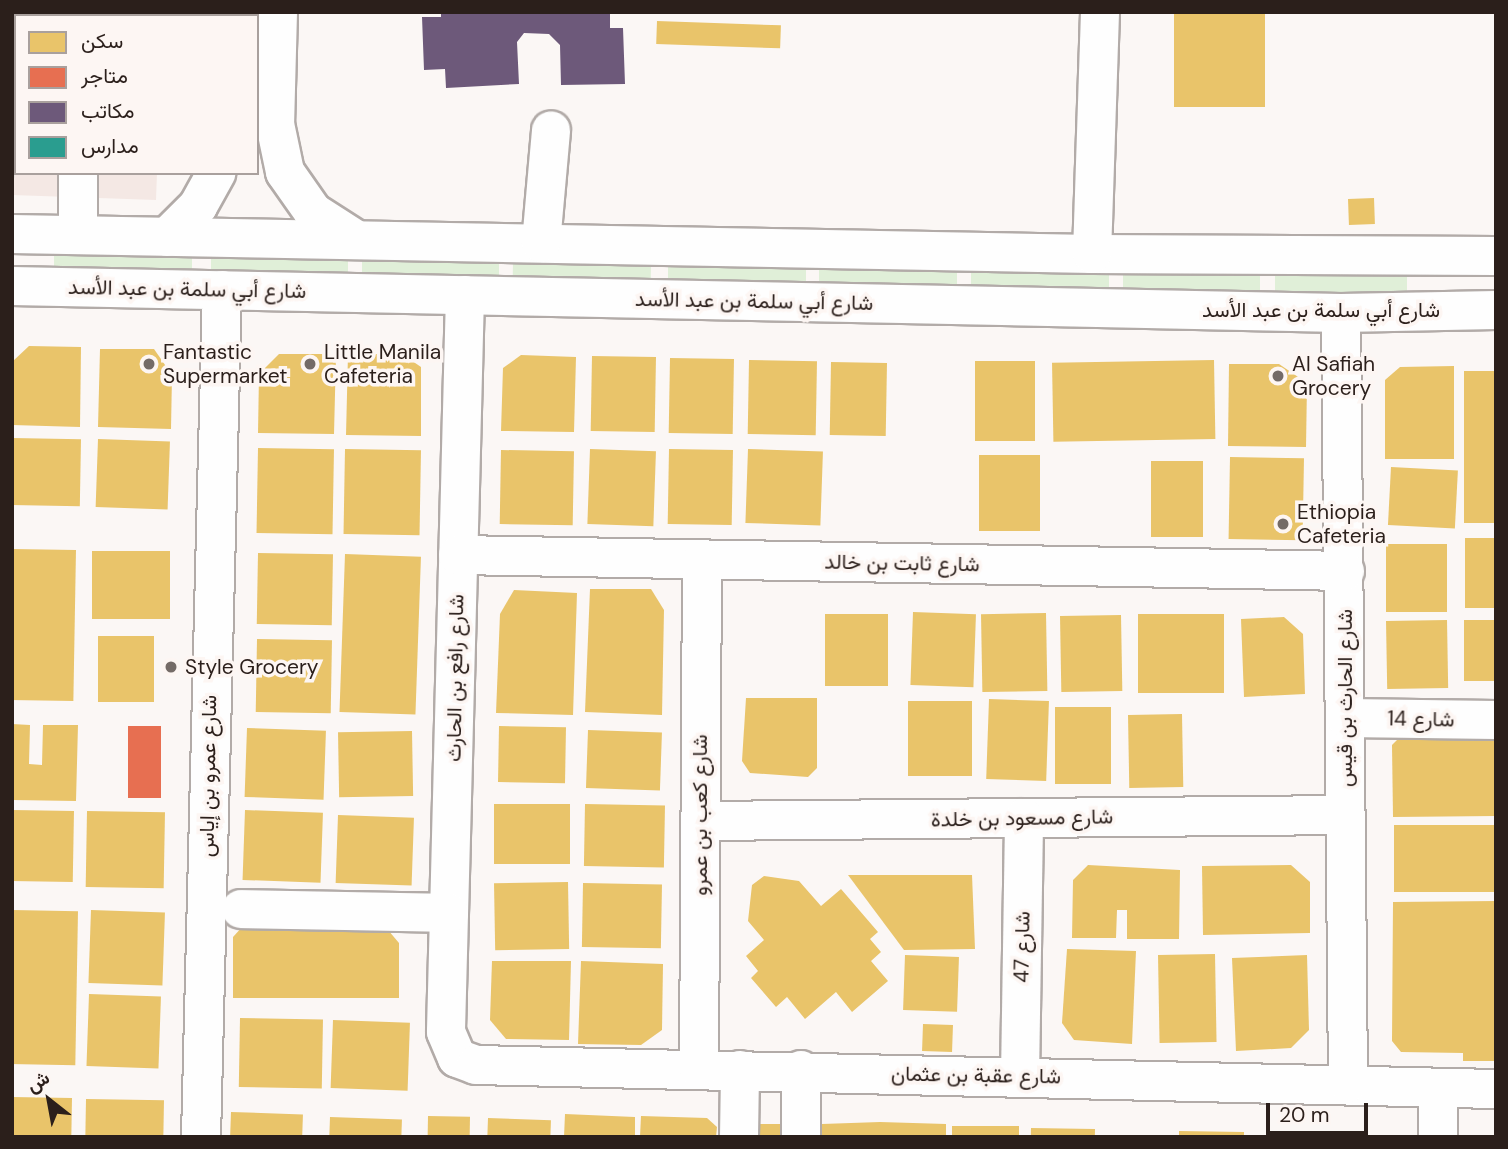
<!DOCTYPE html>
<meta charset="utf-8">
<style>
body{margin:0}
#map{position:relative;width:1508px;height:1149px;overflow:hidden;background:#fbf7f5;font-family:"DM Sans",Vazirmatn,sans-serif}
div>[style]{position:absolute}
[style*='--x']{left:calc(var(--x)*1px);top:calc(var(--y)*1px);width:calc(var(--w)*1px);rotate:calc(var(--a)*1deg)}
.built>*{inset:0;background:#f4e8e4}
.green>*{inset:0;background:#e0efd8;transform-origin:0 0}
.homes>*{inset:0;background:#e9c46a;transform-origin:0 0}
.shops>*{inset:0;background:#e76f51;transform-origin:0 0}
.offices>*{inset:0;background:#6d597a}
.schools>*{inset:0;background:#2a9d8f}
.roads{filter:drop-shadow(2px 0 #b2aba8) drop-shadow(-2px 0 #b2aba8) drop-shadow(0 2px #b2aba8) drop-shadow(0 -2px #b2aba8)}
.minor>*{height:38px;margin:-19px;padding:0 19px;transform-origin:19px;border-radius:19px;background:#fefefe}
.dots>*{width:19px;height:19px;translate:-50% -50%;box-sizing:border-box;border:4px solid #fdf6f3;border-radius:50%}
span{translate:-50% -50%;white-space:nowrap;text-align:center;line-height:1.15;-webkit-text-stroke:7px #fdf6f3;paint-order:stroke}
.street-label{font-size:21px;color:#2b1f1b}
.poi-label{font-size:21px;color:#2b1f1b}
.left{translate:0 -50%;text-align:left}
.frame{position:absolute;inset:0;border:14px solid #2b1f1b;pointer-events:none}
.legend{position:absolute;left:14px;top:14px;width:245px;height:161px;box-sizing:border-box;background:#fdf6f3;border:2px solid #a9a09d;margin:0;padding:9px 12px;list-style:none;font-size:21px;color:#2b1f1b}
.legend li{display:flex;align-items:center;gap:14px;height:35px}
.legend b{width:35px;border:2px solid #a9a09d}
.north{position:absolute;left:14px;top:1065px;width:70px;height:70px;-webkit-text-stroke:5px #fdf6f3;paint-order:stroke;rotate:329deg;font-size:19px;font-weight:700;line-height:28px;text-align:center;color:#2b1f1b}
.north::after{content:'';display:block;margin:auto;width:24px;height:32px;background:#2b1f1b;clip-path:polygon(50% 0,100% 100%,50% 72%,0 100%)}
.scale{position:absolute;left:1266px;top:1103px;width:102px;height:32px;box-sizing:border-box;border:4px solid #2b1f1b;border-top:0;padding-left:9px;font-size:21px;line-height:24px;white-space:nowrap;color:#2b1f1b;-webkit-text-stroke:5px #fdf6f3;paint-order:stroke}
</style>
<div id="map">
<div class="built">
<i style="clip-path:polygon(12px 12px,163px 12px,16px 16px,16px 173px,157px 173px,156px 200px,12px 195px)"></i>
</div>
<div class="green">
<i style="left:54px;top:253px;width:138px;height:18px"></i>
<i style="left:211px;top:257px;width:137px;height:17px"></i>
<i style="left:362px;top:260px;width:137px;height:17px"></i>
<i style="left:513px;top:262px;width:138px;height:18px;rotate:1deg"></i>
<i style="left:668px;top:266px;width:138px;height:17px"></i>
<i style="left:819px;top:269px;width:138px;height:17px"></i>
<i style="left:971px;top:273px;width:138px;height:17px"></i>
<i style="left:1123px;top:274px;width:137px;height:18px"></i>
<i style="left:1275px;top:276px;width:132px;height:18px"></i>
</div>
<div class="homes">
<i style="left:1174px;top:12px;width:91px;height:95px"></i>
<i style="left:657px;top:21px;width:124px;height:23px;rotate:2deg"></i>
<i style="left:1374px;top:198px;width:26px;height:26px;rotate:88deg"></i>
<i style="clip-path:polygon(29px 346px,81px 347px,80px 427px,12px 425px,12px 362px)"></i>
<i style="clip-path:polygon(100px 349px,154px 349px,172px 375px,171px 429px,98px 427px)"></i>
<i style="clip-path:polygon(279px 354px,336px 354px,334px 434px,258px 433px,259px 374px)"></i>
<i style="clip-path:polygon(348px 354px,402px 354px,421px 367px,421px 436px,346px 435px)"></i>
<i style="clip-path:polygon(521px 355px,576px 357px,574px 432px,501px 431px,503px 368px)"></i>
<i style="left:592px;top:356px;width:64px;height:75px;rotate:1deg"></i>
<i style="left:670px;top:358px;width:64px;height:75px;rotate:1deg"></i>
<i style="left:749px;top:360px;width:68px;height:74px;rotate:1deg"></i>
<i style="left:1214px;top:360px;width:79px;height:162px;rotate:89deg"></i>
<i style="left:975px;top:361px;width:60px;height:80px"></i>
<i style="left:831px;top:362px;width:56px;height:73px;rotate:1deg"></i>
<i style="clip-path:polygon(1229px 364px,1279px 364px,1307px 383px,1306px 447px,1228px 446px)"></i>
<i style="clip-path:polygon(1454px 366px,1454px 459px,1385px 459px,1385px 380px,1400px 367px)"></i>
<i style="left:1464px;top:371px;width:32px;height:152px"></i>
<i style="left:12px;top:438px;width:69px;height:67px;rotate:1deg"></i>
<i style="left:98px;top:439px;width:72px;height:68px;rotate:2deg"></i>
<i style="left:258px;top:448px;width:76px;height:85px;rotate:1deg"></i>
<i style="left:345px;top:449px;width:76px;height:85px;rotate:1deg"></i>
<i style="left:590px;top:449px;width:66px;height:75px;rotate:2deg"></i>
<i style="left:669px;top:449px;width:64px;height:75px;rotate:1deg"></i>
<i style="left:748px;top:449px;width:75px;height:74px;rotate:2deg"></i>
<i style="left:501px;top:450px;width:73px;height:74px;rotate:1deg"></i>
<i style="left:979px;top:455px;width:61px;height:76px"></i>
<i style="left:1230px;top:457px;width:74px;height:82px;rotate:1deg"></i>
<i style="left:1151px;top:461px;width:52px;height:76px"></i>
<i style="left:1391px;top:467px;width:67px;height:58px;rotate:3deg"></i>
<i style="left:1465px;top:538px;width:31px;height:70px"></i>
<i style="left:1386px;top:544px;width:61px;height:68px"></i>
<i style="left:12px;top:549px;width:64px;height:151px;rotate:1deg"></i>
<i style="left:92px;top:551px;width:78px;height:68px"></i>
<i style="left:258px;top:553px;width:75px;height:71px;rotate:1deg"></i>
<i style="left:345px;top:554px;width:76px;height:158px;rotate:2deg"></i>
<i style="clip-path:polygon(590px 589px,651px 589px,664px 610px,662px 715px,585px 712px)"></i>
<i style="clip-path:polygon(514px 590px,577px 593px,573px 715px,496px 713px,500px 614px)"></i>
<i style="left:913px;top:612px;width:63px;height:73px;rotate:2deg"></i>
<i style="left:1046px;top:613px;width:78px;height:65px;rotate:89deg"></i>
<i style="left:825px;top:614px;width:63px;height:72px"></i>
<i style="left:1138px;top:614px;width:86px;height:79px"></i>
<i style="left:1121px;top:615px;width:76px;height:61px;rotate:89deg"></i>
<i style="clip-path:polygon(1284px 617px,1303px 634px,1305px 694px,1244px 697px,1241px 619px)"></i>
<i style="left:1447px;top:620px;width:68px;height:61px;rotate:89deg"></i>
<i style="left:1464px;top:620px;width:32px;height:61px"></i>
<i style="left:98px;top:636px;width:56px;height:66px"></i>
<i style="left:257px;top:639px;width:75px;height:73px;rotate:1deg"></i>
<i style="clip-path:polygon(746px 698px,817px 698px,817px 768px,808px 777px,750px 773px,742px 761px)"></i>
<i style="left:989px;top:699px;width:60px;height:80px;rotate:2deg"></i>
<i style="left:972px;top:701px;width:75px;height:64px;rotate:90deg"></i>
<i style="left:1111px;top:707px;width:77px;height:56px;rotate:90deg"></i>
<i style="left:1182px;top:714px;width:73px;height:54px;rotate:89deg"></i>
<i style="clip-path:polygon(12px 724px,30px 725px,29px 764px,42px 765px,43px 725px,78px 725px,76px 801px,12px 800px)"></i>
<i style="left:499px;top:726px;width:67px;height:56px;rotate:1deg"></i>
<i style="left:247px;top:728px;width:79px;height:69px;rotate:2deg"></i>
<i style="left:588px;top:730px;width:74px;height:58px;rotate:2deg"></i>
<i style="left:412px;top:731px;width:65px;height:74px;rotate:89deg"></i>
<i style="clip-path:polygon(1399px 738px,1496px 739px,1496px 816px,1393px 817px,1392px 745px)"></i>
<i style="left:494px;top:804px;width:76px;height:60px"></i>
<i style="left:585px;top:804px;width:80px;height:62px;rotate:1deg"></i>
<i style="left:12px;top:810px;width:62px;height:71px;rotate:1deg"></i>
<i style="left:245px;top:810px;width:78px;height:70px;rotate:2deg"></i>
<i style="left:87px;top:811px;width:78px;height:76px;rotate:1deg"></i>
<i style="left:338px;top:815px;width:76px;height:68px;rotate:2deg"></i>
<i style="left:1394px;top:825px;width:102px;height:67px"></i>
<i style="clip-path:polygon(1088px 865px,1180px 870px,1179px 939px,1127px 939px,1127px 910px,1117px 910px,1116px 938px,1072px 938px,1073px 880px)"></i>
<i style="clip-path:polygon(1291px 865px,1310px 882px,1310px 933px,1203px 935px,1202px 866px)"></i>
<i style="clip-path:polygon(848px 875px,972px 875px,975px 949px,904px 950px)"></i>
<i style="clip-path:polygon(764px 876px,799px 881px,821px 906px,841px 889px,878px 932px,870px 939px,881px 952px,871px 961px,888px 981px,852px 1012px,836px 992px,805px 1019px,787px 997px,776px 1007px,751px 978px,758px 971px,746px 956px,764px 940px,748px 921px,752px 885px)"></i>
<i style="left:568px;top:882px;width:67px;height:74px;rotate:89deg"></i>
<i style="left:583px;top:883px;width:79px;height:64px;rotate:1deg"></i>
<i style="clip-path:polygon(1496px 901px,1496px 1061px,1463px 1061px,1463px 1053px,1401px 1052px,1392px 1041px,1393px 902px)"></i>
<i style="left:12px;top:910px;width:66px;height:154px;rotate:1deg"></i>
<i style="left:91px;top:910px;width:74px;height:73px;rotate:2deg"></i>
<i style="clip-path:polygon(243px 926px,388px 930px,399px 943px,399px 998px,233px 998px,233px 937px)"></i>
<i style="clip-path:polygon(1067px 949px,1136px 951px,1132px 1044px,1074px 1040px,1062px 1023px)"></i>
<i style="left:1215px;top:954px;width:88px;height:57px;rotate:89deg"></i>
<i style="left:905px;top:955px;width:54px;height:55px;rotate:2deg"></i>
<i style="clip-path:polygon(1307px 955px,1309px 1030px,1291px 1048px,1236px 1051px,1232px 958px)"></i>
<i style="clip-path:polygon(492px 961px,571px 961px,569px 1040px,506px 1039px,490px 1020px)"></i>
<i style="clip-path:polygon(581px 961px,663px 964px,662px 1030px,641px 1045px,578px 1044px)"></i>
<i style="left:89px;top:994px;width:72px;height:72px;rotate:2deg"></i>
<i style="left:240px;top:1018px;width:83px;height:69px;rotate:1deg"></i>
<i style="left:333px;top:1020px;width:77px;height:68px;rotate:2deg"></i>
<i style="left:923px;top:1024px;width:30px;height:27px;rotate:2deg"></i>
<i style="left:12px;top:1097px;width:60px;height:40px;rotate:1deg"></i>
<i style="left:86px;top:1099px;width:78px;height:38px;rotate:1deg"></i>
<i style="left:231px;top:1112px;width:72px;height:25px;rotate:2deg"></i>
<i style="clip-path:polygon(565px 1114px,635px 1117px,635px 1137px,564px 1137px)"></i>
<i style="left:428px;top:1116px;width:42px;height:21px;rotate:1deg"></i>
<i style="clip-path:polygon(641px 1116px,707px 1118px,717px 1127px,716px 1137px,640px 1137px)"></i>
<i style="left:330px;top:1117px;width:72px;height:20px;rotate:2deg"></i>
<i style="left:488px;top:1118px;width:63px;height:19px;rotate:2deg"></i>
<i style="clip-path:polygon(880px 1122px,946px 1124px,946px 1137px,822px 1137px,822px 1124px)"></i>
<i style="left:749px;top:1124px;width:34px;height:13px"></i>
<i style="left:952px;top:1126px;width:67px;height:11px"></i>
<i style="left:1031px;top:1128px;width:64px;height:9px;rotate:1deg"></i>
<i style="clip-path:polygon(1179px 1131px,1244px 1132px,1244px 1137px,1179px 1137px)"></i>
<i style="clip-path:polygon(1311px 1133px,1311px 1137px,1268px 1137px,1268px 1135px)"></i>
</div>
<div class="shops">
<i style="left:128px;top:726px;width:33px;height:72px"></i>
</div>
<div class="offices">
<i style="clip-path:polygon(441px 12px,610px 12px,610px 28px,623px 28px,625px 84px,561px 85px,560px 45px,549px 34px,524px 33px,517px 42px,519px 84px,446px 88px,445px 69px,424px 70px,422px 17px,441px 17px)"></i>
</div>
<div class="schools">
<i style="clip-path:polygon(12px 12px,64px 12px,16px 16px,15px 180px)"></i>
</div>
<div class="roads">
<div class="minor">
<i style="--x:278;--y:12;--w:112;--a:91.5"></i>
<i style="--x:275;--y:124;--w:49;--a:78.2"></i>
<i style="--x:285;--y:172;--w:49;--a:55"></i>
<i style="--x:313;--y:212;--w:50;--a:32.7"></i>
<i style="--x:227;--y:16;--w:4;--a:-90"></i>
<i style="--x:12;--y:234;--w:1080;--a:1.06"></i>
<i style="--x:1092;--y:254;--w:404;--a:0.3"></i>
<i style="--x:78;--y:235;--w:62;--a:-90"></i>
<i style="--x:167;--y:237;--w:44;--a:-45"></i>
<i style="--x:198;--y:206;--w:38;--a:-61"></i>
<i style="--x:541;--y:243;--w:113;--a:-84.9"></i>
<i style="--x:1092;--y:254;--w:242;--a:-88.1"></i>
<i style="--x:12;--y:286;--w:1329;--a:1.16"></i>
<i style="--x:1341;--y:313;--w:155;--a:-1.1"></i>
<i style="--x:465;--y:295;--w:737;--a:91.48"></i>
<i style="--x:446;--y:1032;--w:28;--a:67"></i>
<i style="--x:457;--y:1058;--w:20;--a:20"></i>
<i style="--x:476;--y:1065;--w:1020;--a:1.35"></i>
<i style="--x:1341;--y:313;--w:770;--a:89.48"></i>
<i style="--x:458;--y:555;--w:887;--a:1.03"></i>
<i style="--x:1346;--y:718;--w:150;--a:0.8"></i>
<i style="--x:700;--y:821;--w:644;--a:-0.53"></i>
<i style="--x:241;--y:909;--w:208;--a:1.1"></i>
<i style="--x:699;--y:1069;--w:509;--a:-89.66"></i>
<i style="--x:801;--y:1070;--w:67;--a:90"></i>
<i style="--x:1020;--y:1077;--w:259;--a:-89.1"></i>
<i style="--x:201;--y:1137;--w:847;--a:-88.58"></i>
<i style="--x:739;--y:1137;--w:67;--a:-89.1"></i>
<i style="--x:1438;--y:1137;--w:47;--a:-90"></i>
</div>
</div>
<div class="dots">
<i style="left:149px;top:364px;background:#746b67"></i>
<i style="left:310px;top:364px;background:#746b67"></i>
<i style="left:1278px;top:376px;background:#746b67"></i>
<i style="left:1283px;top:524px;background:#746b67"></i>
<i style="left:171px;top:667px;background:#746b67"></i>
</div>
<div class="street-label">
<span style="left:187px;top:289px;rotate:1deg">شارع أبي سلمة بن عبد الأسد</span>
<span style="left:754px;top:301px;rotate:1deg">شارع أبي سلمة بن عبد الأسد</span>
<span style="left:1321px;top:310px">شارع أبي سلمة بن عبد الأسد</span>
<span style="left:902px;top:563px;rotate:1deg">شارع ثابت بن خالد</span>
<span style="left:455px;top:678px;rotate:-89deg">شارع رافع بن الحارث</span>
<span style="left:1345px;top:698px;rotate:-90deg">شارع الحارث بن قيس</span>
<span style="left:1421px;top:719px;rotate:1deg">شارع 14</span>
<span style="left:208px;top:776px;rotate:-89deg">شارع عمرو بن إياس</span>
<span style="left:700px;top:815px;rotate:-90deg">شارع كعب بن عمرو</span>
<span style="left:1022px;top:818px;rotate:-1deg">شارع مسعود بن خلدة</span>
<span style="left:1022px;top:947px;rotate:-89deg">شارع 47</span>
<span style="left:976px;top:1075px;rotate:1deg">شارع عقبة بن عثمان</span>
</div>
<div class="poi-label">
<span class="left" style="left:163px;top:364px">Fantastic<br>Supermarket</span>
<span class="left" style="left:324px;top:364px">Little Manila<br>Cafeteria</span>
<span class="left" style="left:1292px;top:376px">Al Safiah<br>Grocery</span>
<span class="left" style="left:1297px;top:524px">Ethiopia<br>Cafeteria</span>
<span class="left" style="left:185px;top:667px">Style Grocery</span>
</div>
<div class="frame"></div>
<ul class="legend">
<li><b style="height:19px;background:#e9c46a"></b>سكن</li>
<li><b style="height:19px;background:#e76f51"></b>متاجر</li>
<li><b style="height:19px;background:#6d597a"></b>مكاتب</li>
<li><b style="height:19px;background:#2a9d8f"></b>مدارس</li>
</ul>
<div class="north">ش</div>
<div class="scale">20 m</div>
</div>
